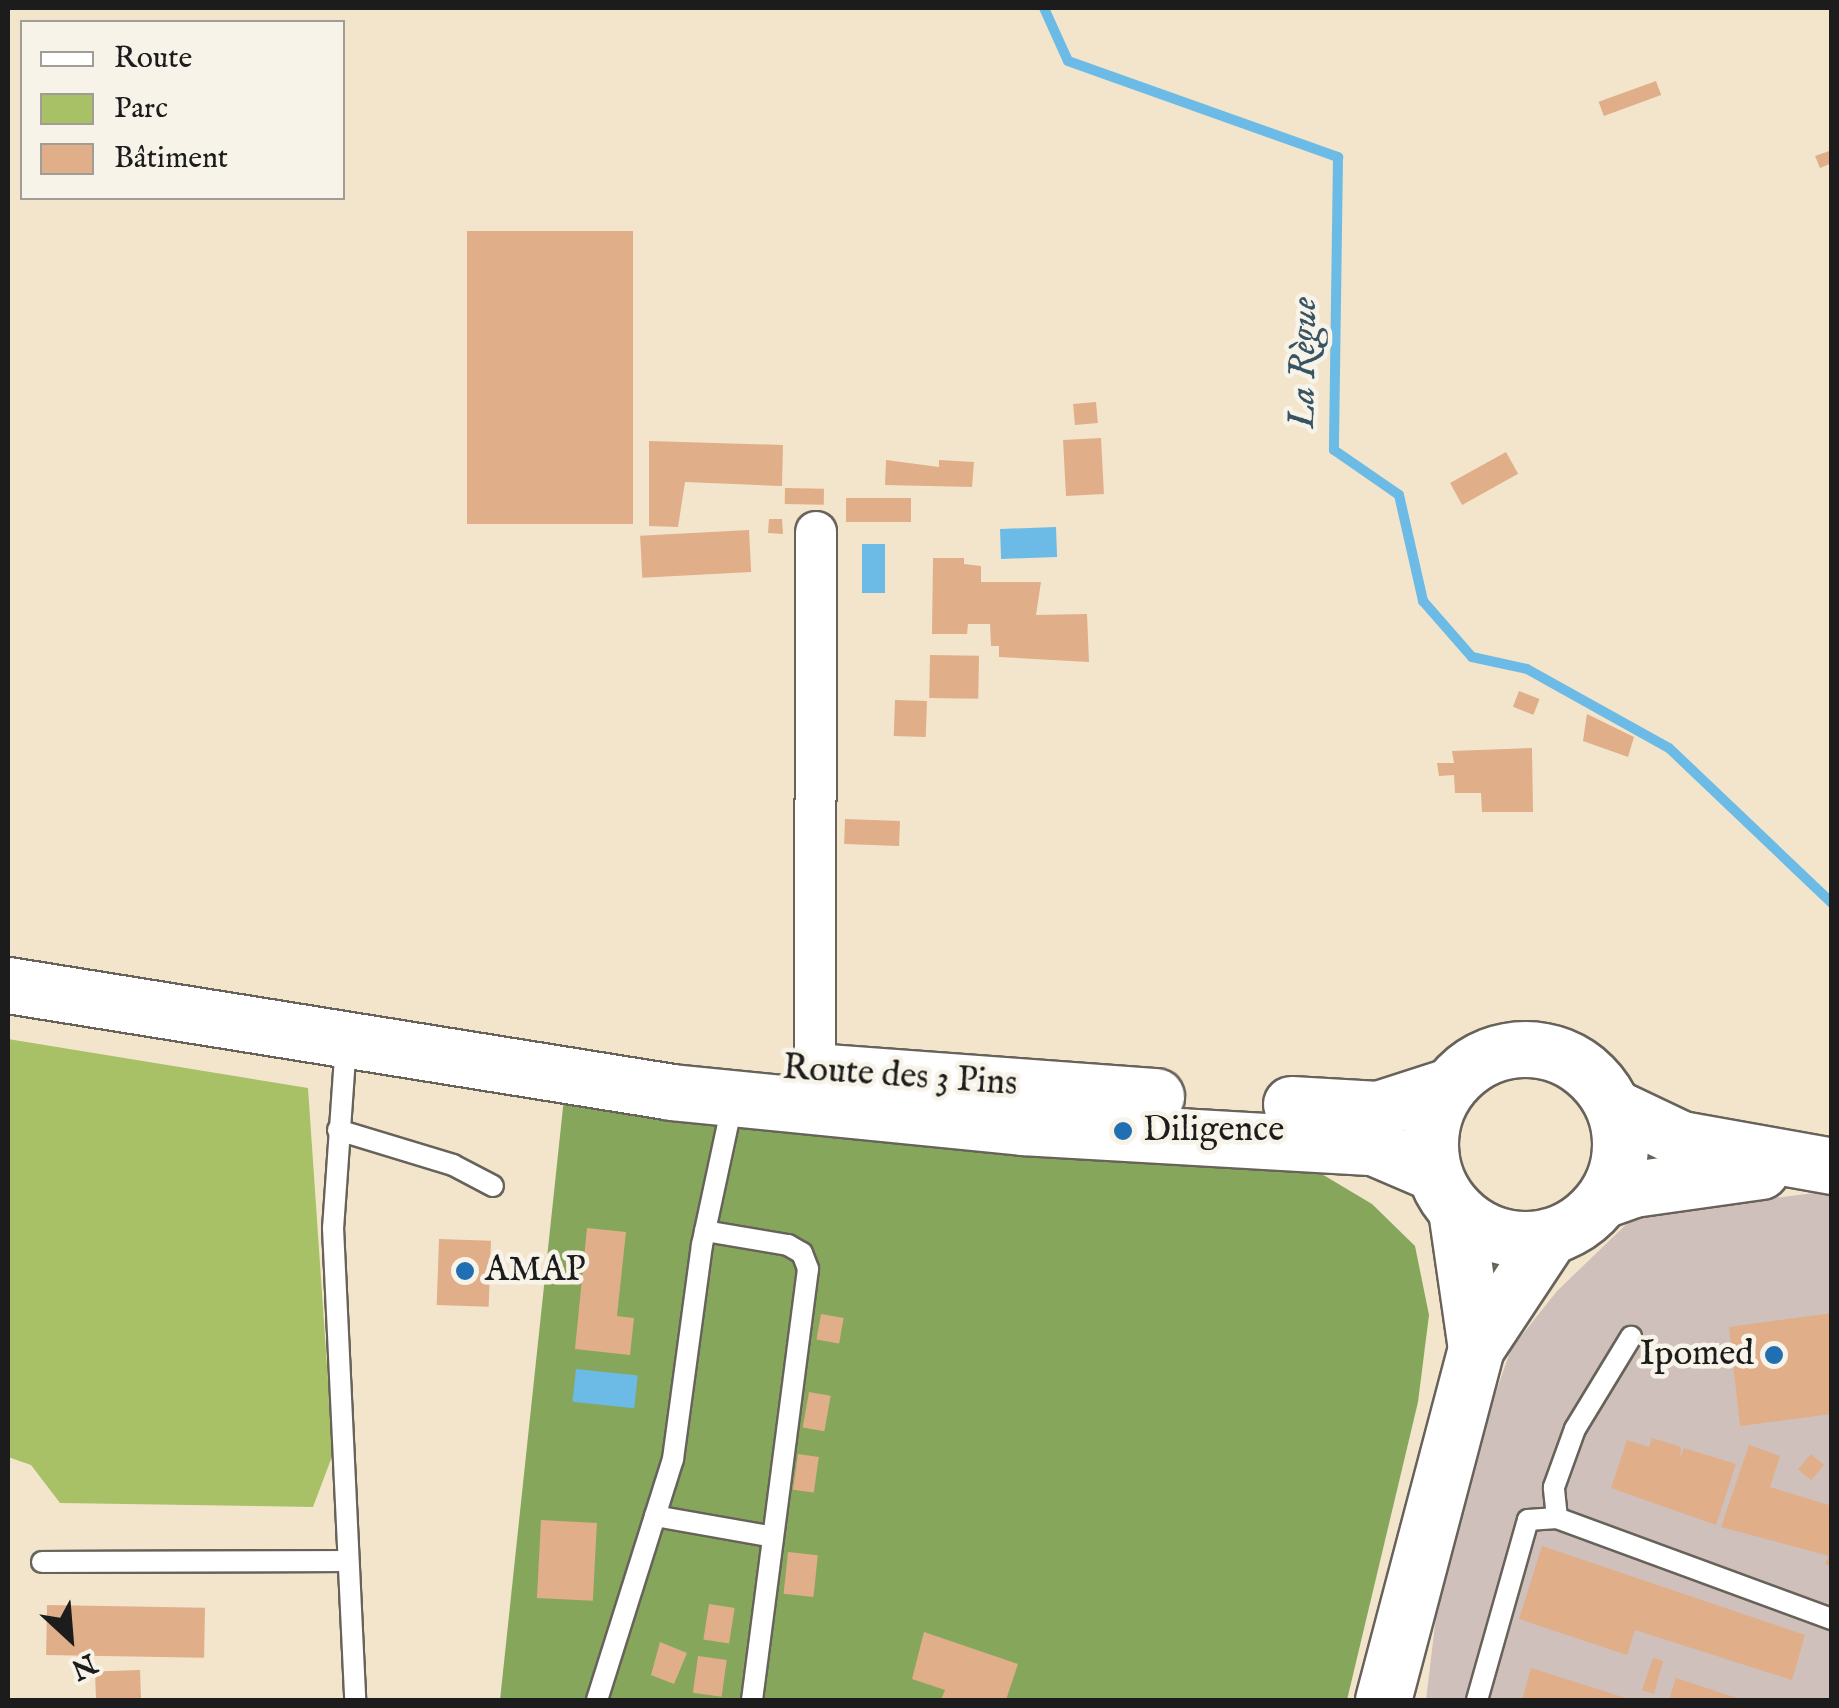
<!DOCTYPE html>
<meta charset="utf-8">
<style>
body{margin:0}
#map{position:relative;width:1839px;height:1708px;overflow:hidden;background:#f2e5cc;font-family:"IM FELL English",serif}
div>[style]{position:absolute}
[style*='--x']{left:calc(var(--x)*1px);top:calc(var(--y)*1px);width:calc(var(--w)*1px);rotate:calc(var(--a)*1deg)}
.industrial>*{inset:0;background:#cfc0bb}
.green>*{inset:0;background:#a9c166}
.forest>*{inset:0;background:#86a75b}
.water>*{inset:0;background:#6cbbe7;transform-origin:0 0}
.stream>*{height:10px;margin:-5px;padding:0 5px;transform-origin:5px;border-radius:5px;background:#6cbbe7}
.building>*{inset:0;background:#e0ae89;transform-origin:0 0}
.roads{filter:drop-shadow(2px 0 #67625a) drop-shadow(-2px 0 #67625a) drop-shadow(0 2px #67625a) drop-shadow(0 -2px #67625a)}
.lane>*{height:20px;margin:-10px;padding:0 10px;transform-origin:10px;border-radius:10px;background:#fff}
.street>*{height:40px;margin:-20px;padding:0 20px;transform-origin:20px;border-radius:20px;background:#fff}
.secondary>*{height:55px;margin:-27.5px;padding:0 27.5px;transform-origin:27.5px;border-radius:27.5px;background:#fff}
.primary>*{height:55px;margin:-27.5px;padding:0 27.5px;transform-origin:27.5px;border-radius:27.5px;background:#fff}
.primary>.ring{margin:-27.5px;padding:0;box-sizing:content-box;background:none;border:55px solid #fff;border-radius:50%}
.dots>*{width:28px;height:28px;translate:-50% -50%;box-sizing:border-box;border:5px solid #f7f3e8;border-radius:50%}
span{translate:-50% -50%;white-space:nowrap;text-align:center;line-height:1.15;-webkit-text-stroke:9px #f7f3e8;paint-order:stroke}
.street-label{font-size:35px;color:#1c1c1c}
.poi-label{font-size:35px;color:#1c1c1c}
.left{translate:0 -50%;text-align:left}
.right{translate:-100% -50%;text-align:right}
.water-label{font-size:38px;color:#385463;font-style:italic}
.frame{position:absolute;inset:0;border:10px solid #1c1c1c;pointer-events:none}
.legend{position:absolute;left:20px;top:20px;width:325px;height:180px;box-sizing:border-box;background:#f7f3e8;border:2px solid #9f9d96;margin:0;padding:12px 18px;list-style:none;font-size:30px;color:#1c1c1c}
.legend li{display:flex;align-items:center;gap:20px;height:50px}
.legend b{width:50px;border:2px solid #9f9d96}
.north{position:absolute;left:20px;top:1588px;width:100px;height:100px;-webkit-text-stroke:8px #f7f3e8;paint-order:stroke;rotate:154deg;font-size:28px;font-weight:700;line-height:40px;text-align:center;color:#1c1c1c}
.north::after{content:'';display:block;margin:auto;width:35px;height:45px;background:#1c1c1c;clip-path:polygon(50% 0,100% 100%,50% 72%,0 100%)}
</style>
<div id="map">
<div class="industrial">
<i style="clip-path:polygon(1831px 1191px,1831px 1700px,1426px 1700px,1446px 1533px,1511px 1349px,1557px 1291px,1636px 1215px)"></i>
</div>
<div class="green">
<i style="clip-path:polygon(8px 1039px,308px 1088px,333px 1454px,313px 1507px,60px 1503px,31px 1465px,8px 1457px)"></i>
</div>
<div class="forest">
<i style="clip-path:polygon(564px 1098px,1315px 1170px,1372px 1204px,1415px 1246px,1429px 1315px,1418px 1402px,1347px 1700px,500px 1700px)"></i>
</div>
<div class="water">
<i style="left:1056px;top:527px;width:30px;height:56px;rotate:88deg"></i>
<i style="left:862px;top:544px;width:23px;height:49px"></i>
<i style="left:576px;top:1369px;width:62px;height:33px;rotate:6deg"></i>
</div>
<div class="stream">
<i style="--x:1044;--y:8;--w:58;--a:65.6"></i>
<i style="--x:1068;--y:61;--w:287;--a:19.6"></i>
<i style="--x:1338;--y:157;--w:293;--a:90.8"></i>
<i style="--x:1334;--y:450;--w:79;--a:34.7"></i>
<i style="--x:1399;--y:495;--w:109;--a:77.2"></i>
<i style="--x:1423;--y:601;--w:74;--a:48.8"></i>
<i style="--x:1472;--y:657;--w:56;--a:12.3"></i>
<i style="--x:1527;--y:669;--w:162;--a:29.1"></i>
<i style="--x:1669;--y:748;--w:225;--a:43.6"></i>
</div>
<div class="building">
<i style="left:1656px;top:81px;width:15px;height:61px;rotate:70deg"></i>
<i style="clip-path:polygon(1832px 150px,1832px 163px,1820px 168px,1815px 156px)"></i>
<i style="left:467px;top:231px;width:166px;height:293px"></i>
<i style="left:1096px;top:402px;width:21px;height:23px;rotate:85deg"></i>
<i style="left:1101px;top:438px;width:56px;height:38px;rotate:87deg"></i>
<i style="clip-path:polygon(649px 441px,783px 445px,782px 486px,685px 482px,678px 527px,649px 526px)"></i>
<i style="left:1506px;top:452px;width:25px;height:64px;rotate:61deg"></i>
<i style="clip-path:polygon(886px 460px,939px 467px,939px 460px,974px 462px,972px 487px,885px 485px)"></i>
<i style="left:785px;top:488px;width:39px;height:16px;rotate:1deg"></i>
<i style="left:846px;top:498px;width:65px;height:24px"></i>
<i style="clip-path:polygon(769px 519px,782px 519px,783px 534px,768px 533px)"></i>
<i style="left:749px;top:530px;width:42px;height:109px;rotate:87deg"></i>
<i style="clip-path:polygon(933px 558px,964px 558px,964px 564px,981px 566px,981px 582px,1041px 582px,1036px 615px,1087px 614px,1089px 662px,999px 657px,999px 646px,991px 646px,990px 624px,968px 624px,967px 634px,932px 634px)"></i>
<i style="left:930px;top:655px;width:49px;height:43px;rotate:1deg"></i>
<i style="left:1519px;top:691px;width:22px;height:17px;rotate:21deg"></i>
<i style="left:895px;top:700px;width:32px;height:36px;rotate:2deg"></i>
<i style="clip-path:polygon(1587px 714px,1634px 737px,1628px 757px,1583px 741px)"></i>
<i style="clip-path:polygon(1532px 748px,1533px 812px,1482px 812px,1481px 793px,1455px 793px,1454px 775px,1439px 776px,1437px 763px,1454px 763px,1452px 751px)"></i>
<i style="left:845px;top:819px;width:55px;height:25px;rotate:2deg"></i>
<i style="clip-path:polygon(587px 1228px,626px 1232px,617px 1316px,634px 1318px,630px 1355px,575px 1349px)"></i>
<i style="left:439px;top:1239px;width:52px;height:66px;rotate:2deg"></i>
<i style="clip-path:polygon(1832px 1313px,1832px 1414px,1740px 1426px,1729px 1327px)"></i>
<i style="left:821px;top:1314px;width:23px;height:26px;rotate:10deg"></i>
<i style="left:809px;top:1392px;width:22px;height:36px;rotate:10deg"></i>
<i style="clip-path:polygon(1652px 1438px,1681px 1447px,1680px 1458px,1684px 1448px,1736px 1464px,1716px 1525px,1611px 1488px,1627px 1440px,1649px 1447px)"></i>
<i style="clip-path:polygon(1749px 1445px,1780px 1456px,1770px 1487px,1832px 1506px,1832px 1567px,1825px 1564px,1829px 1556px,1721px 1527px)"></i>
<i style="left:798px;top:1454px;width:21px;height:36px;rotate:8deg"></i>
<i style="left:1811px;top:1454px;width:17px;height:20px;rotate:40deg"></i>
<i style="left:541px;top:1520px;width:56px;height:78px;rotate:3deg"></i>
<i style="clip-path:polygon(1542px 1546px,1805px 1635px,1792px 1680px,1635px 1630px,1627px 1655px,1519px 1619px)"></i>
<i style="left:788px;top:1552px;width:30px;height:42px;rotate:6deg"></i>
<i style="left:709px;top:1604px;width:26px;height:36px;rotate:9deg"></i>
<i style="left:47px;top:1605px;width:158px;height:50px;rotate:1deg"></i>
<i style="clip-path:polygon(924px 1632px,1018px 1664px,1006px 1700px,941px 1700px,945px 1690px,912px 1679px)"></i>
<i style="clip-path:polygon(660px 1642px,687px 1653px,674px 1684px,651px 1675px)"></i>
<i style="left:698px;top:1656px;width:29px;height:37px;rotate:8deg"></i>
<i style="clip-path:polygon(1653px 1658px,1663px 1661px,1654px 1694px,1642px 1690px)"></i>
<i style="clip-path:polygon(1531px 1668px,1632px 1700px,1522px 1700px)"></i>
<i style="left:140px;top:1670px;width:30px;height:45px;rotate:88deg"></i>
<i style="clip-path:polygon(1676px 1678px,1743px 1700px,1669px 1700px)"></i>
</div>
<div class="roads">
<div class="lane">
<i style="--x:346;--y:1043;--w:185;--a:94"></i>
<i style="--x:333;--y:1228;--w:473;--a:87.3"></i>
<i style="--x:338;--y:1130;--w:120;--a:16.9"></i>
<i style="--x:453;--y:1165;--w:45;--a:27.7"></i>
<i style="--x:705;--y:1231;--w:84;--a:9.6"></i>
<i style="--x:788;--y:1245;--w:16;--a:30"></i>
<i style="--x:802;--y:1253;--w:17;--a:69"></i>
<i style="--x:808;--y:1269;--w:435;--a:97.4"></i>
<i style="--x:655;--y:1516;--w:116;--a:10"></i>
<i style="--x:1557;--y:1518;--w:31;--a:-96"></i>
<i style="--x:1554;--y:1487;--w:62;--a:-70.1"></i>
<i style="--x:1575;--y:1429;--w:108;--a:-58.7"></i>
<i style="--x:42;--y:1562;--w:305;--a:-0.2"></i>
<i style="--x:597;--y:1700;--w:253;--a:-72.5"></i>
<i style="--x:673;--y:1459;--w:216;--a:-82.3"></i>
<i style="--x:702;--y:1245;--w:147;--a:-77.9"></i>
<i style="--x:1477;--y:1700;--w:187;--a:-74.2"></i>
<i style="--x:1528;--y:1520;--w:29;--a:-4"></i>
<i style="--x:1557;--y:1518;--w:293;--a:20.2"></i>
</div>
<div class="street">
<i style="--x:815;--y:1071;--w:539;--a:-89.89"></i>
</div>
<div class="secondary">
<i style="--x:1456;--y:1210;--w:139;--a:81.8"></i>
<i style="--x:1383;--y:1700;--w:364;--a:-75.2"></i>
<i style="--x:1476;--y:1348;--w:134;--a:-56.5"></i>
</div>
<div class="primary">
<i style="--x:8;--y:985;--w:673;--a:9.15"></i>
<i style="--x:672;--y:1092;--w:352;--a:5.7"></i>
<i style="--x:1022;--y:1127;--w:352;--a:3.3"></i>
<i style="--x:1373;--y:1147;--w:66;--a:23.1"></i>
<i class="ring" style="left:1430px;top:1049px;width:135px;height:135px"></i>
<i style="--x:813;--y:1071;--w:344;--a:4.2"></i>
<i style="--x:1291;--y:1104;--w:87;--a:3.3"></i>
<i style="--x:1378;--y:1109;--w:75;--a:-17.9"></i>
<i style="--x:1614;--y:1107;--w:74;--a:25.5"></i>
<i style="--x:1681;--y:1139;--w:153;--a:10.1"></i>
<i style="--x:1603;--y:1200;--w:32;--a:-20"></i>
<i style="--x:1633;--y:1189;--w:129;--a:-8"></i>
</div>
</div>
<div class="dots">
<i style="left:1123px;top:1131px;background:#1f6fb2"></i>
<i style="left:465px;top:1271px;background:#1f6fb2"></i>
<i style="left:1774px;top:1355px;background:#1f6fb2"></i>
</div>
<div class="street-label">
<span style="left:900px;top:1077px;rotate:4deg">Route des 3 Pins</span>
</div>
<div class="poi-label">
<span class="left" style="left:1143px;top:1131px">Diligence</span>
<span class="left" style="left:485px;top:1271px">AMAP</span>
<span class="right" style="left:1754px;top:1355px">Ipomed</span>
</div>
<div class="water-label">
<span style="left:1305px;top:363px;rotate:-89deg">La Règue</span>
</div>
<div class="frame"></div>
<ul class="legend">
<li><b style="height:12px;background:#fff"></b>Route</li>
<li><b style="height:28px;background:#a9c166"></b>Parc</li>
<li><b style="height:28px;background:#e0ae89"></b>Bâtiment</li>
</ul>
<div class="north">N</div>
</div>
